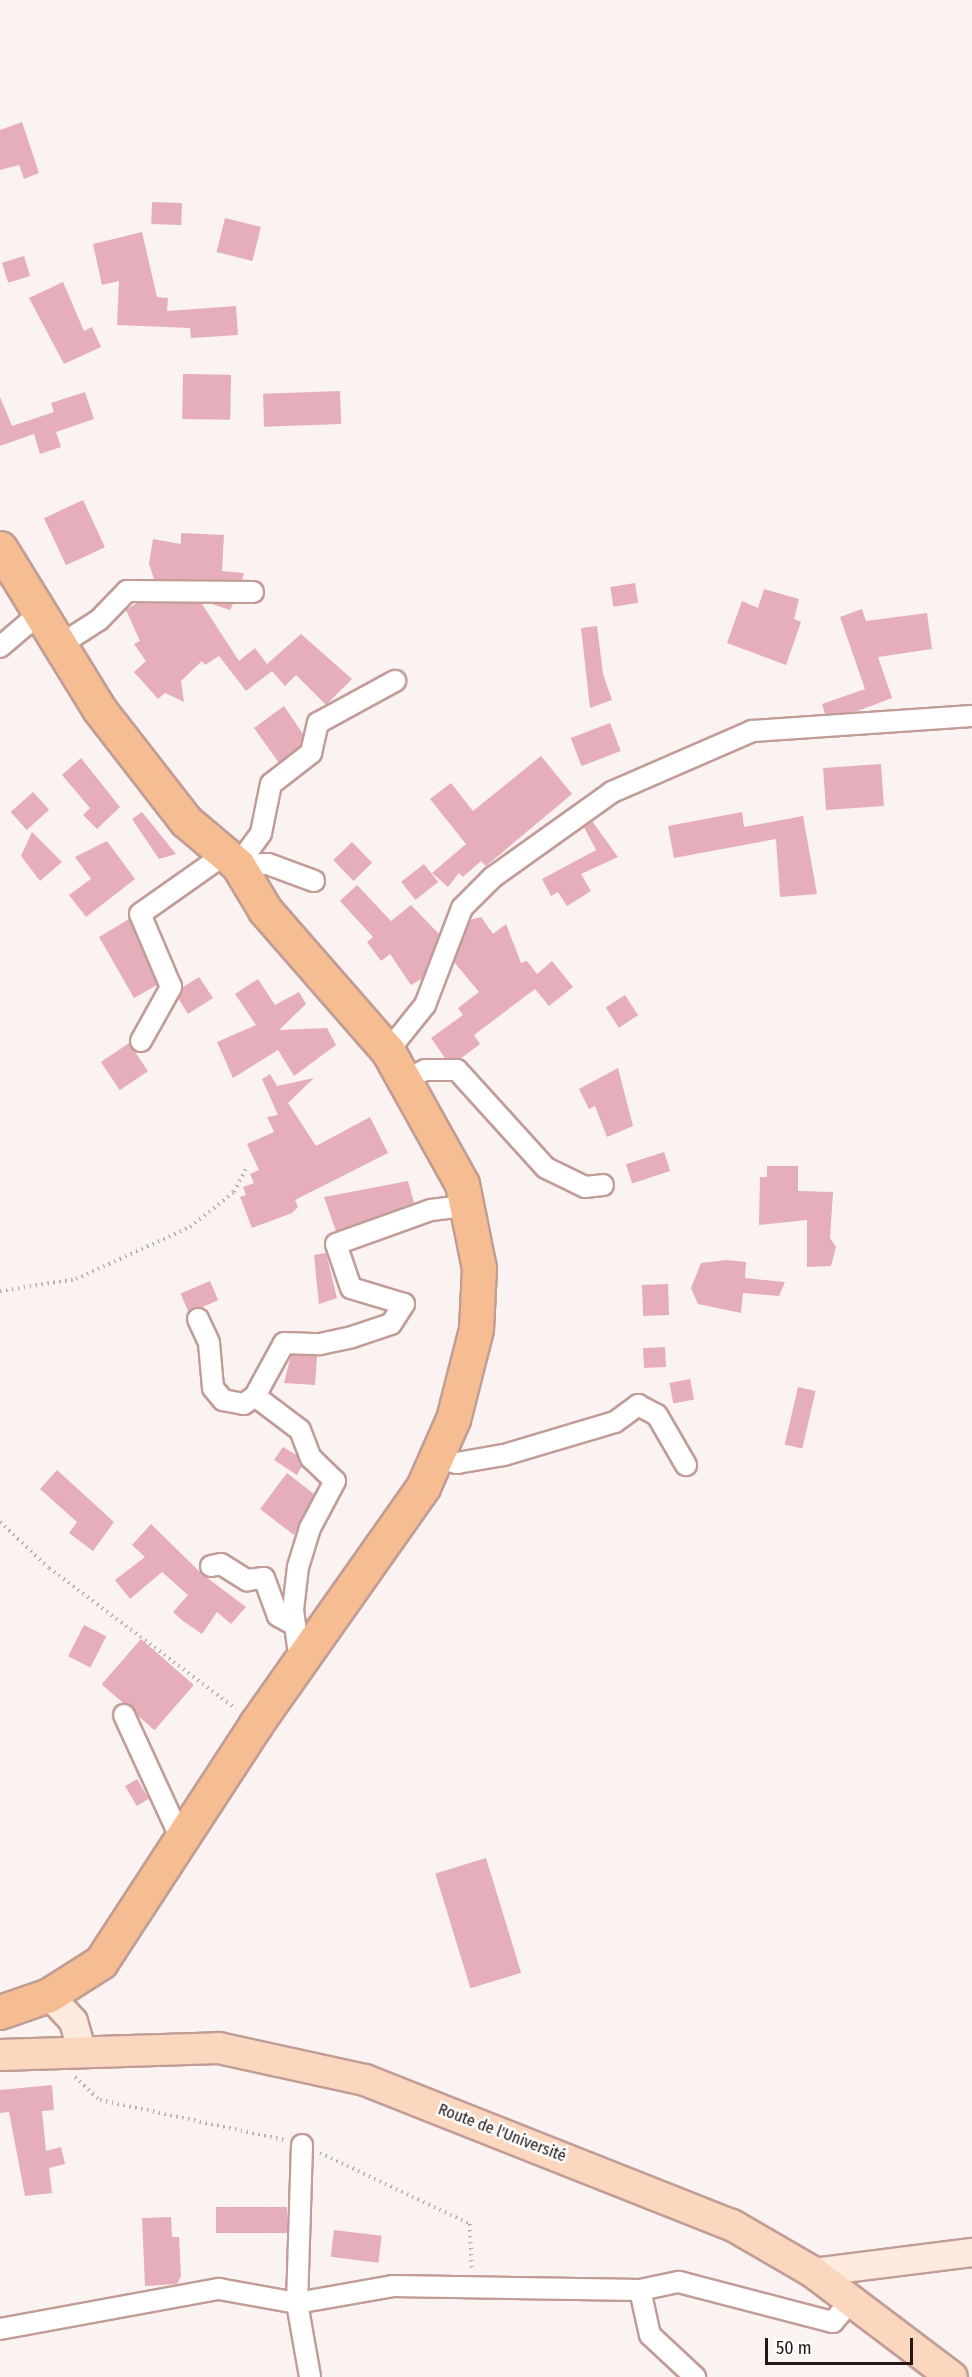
<!DOCTYPE html>
<meta charset="utf-8">
<style>
body{margin:0}
#map{position:relative;width:972px;height:2377px;overflow:hidden;background:#fbf3f1;font-family:"Fira Sans Condensed",sans-serif}
div>[style]{position:absolute}
[style*='--x']{left:calc(var(--x)*1px);top:calc(var(--y)*1px);width:calc(var(--w)*1px);rotate:calc(var(--a)*1deg)}
.building>*{inset:0;background:#e6aebb;transform-origin:0 0}
.path>*{height:4px;margin-top:-2px;transform-origin:0;background:repeating-linear-gradient(90deg,#bab0ae 0 1.5px,transparent 0 6px)}
.roads{filter:drop-shadow(2px 0 #c19d96) drop-shadow(-2px 0 #c19d96) drop-shadow(0 2px #c19d96) drop-shadow(0 -2px #c19d96)}
.street>*{height:20px;margin:-10px;padding:0 10px;transform-origin:10px;border-radius:10px;background:#fff}
.secondary>*{height:27px;margin:-13.5px;padding:0 13.5px;transform-origin:13.5px;border-radius:13.5px;background:#fdebde}
.primary>*{height:30px;margin:-15px;padding:0 15px;transform-origin:15px;border-radius:15px;background:#fad7be}
.highway>*{height:33px;margin:-16.5px;padding:0 16.5px;transform-origin:16.5px;border-radius:16.5px;background:#f7bd92}
span{translate:-50% -50%;white-space:nowrap;text-align:center;line-height:1.15;-webkit-text-stroke:5px #fff;paint-order:stroke}
.street-label{font-size:16px;color:#241714}
.scale{position:absolute;left:765px;top:2338px;width:148px;height:27px;box-sizing:border-box;border:3px solid #241714;border-top:0;padding-left:8px;font-size:18px;line-height:21px;white-space:nowrap;color:#241714;-webkit-text-stroke:4px #fff;paint-order:stroke}
</style>
<div id="map">
<div class="building">
<i style="clip-path:polygon(22px 122px,39px 173px,24px 179px,19px 165px,0 170px,0 130px)"></i>
<i style="left:152px;top:202px;width:30px;height:22px;rotate:2deg"></i>
<i style="left:225px;top:218px;width:37px;height:35px;rotate:14deg"></i>
<i style="clip-path:polygon(142px 232px,157px 297px,168px 298px,167px 311px,236px 306px,238px 335px,191px 338px,190px 328px,117px 325px,119px 281px,102px 285px,93px 244px)"></i>
<i style="left:24px;top:256px;width:21px;height:23px;rotate:73deg"></i>
<i style="clip-path:polygon(63px 282px,84px 331px,92px 327px,101px 347px,64px 364px,29px 298px)"></i>
<i style="left:183px;top:374px;width:48px;height:45px;rotate:1deg"></i>
<i style="left:340px;top:391px;width:33px;height:77px;rotate:88deg"></i>
<i style="clip-path:polygon(85px 392px,94px 419px,56px 432px,61px 447px,40px 454px,34px 434px,0 446px,0 397px,12px 426px,54px 412px,51px 403px)"></i>
<i style="left:83px;top:500px;width:52px;height:43px;rotate:65deg"></i>
<i style="clip-path:polygon(181px 533px,224px 535px,222px 571px,244px 573px,242px 580px,154px 579px,149px 564px,153px 539px,181px 544px)"></i>
<i style="left:635px;top:583px;width:20px;height:25px;rotate:81deg"></i>
<i style="clip-path:polygon(764px 589px,799px 599px,794px 619px,801px 622px,786px 665px,727px 643px,742px 601px,758px 608px)"></i>
<i style="clip-path:polygon(137px 603px,202px 604px,239px 661px,255px 648px,267px 664px,301px 634px,352px 679px,326px 705px,296px 675px,285px 686px,272px 671px,246px 691px,219px 656px,205px 665px,202px 661px,181px 681px,184px 702px,165px 693px,158px 699px,134px 672px,146px 661px,134px 644px,140px 641px,126px 610px)"></i>
<i style="clip-path:polygon(212px 604px,233px 604px,230px 610px)"></i>
<i style="clip-path:polygon(862px 609px,866px 621px,927px 613px,932px 649px,878px 657px,892px 698px,855px 712px,825px 714px,822px 704px,865px 689px,840px 617px)"></i>
<i style="clip-path:polygon(597px 626px,603px 674px,612px 700px,590px 708px,581px 628px)"></i>
<i style="clip-path:polygon(284px 706px,303px 734px,300px 746px,279px 763px,254px 728px)"></i>
<i style="left:610px;top:723px;width:30px;height:42px;rotate:69deg"></i>
<i style="clip-path:polygon(541px 756px,572px 794px,486px 866px,481px 861px,463px 877px,459px 873px,448px 887px,432px 873px,466px 844px,430px 799px,451px 783px,473px 811px)"></i>
<i style="clip-path:polygon(81px 758px,120px 807px,97px 829px,83px 815px,90px 808px,62px 775px)"></i>
<i style="left:881px;top:764px;width:42px;height:58px;rotate:86deg"></i>
<i style="left:33px;top:792px;width:24px;height:30px;rotate:48deg"></i>
<i style="clip-path:polygon(142px 812px,176px 854px,159px 859px,132px 819px)"></i>
<i style="clip-path:polygon(742px 812px,744px 827px,803px 816px,817px 894px,780px 897px,776px 839px,674px 858px,668px 826px)"></i>
<i style="clip-path:polygon(592px 821px,618px 857px,581px 874px,591px 891px,567px 906px,558px 892px,551px 896px,542px 879px,596px 850px,584px 827px)"></i>
<i style="clip-path:polygon(32px 832px,62px 862px,40px 881px,21px 856px)"></i>
<i style="clip-path:polygon(107px 841px,135px 879px,86px 917px,69px 895px,91px 879px,75px 857px)"></i>
<i style="left:352px;top:842px;width:29px;height:26px;rotate:46deg"></i>
<i style="left:424px;top:864px;width:23px;height:29px;rotate:52deg"></i>
<i style="clip-path:polygon(357px 885px,391px 921px,411px 905px,439px 934px,423px 978px,411px 985px,390px 954px,381px 961px,367px 942px,373px 937px,340px 901px)"></i>
<i style="clip-path:polygon(481px 917px,493px 934px,506px 924px,521px 963px,527px 961px,537px 974px,552px 961px,573px 987px,549px 1006px,535px 989px,474px 1035px,480px 1044px,460px 1059px,445px 1058px,431px 1038px,463px 1015px,458px 1008px,479px 992px,454px 962px,470px 920px)"></i>
<i style="clip-path:polygon(129px 919px,157px 985px,134px 998px,99px 937px)"></i>
<i style="clip-path:polygon(199px 977px,213px 998px,188px 1014px,178px 998px,183px 987px)"></i>
<i style="clip-path:polygon(258px 979px,275px 1005px,299px 992px,306px 1004px,279px 1030px,327px 1028px,336px 1045px,294px 1076px,278px 1050px,233px 1078px,217px 1042px,256px 1025px,235px 994px)"></i>
<i style="left:625px;top:995px;width:24px;height:23px;rotate:57deg"></i>
<i style="left:129px;top:1043px;width:34px;height:34px;rotate:56deg"></i>
<i style="clip-path:polygon(618px 1068px,633px 1126px,607px 1137px,595px 1106px,589px 1109px,579px 1089px)"></i>
<i style="clip-path:polygon(270px 1074px,277px 1086px,314px 1078px,288px 1103px,316px 1146px,370px 1117px,388px 1153px,295px 1200px,298px 1207px,292px 1213px,252px 1228px,240px 1197px,246px 1195px,243px 1187px,254px 1183px,250px 1174px,259px 1170px,247px 1144px,274px 1132px,267px 1117px,278px 1115px,262px 1079px)"></i>
<i style="left:664px;top:1152px;width:20px;height:40px;rotate:72deg"></i>
<i style="clip-path:polygon(767px 1166px,798px 1166px,798px 1191px,833px 1192px,830px 1238px,836px 1247px,831px 1266px,807px 1267px,807px 1220px,759px 1225px,760px 1177px,767px 1177px)"></i>
<i style="clip-path:polygon(408px 1181px,414px 1203px,336px 1231px,324px 1197px)"></i>
<i style="clip-path:polygon(326px 1253px,337px 1298px,319px 1304px,314px 1255px)"></i>
<i style="clip-path:polygon(727px 1260px,746px 1262px,745px 1278px,785px 1282px,779px 1296px,743px 1293px,741px 1313px,698px 1304px,691px 1288px,701px 1263px)"></i>
<i style="left:210px;top:1281px;width:21px;height:32px;rotate:67deg"></i>
<i style="left:668px;top:1284px;width:31px;height:26px;rotate:88deg"></i>
<i style="left:665px;top:1347px;width:20px;height:22px;rotate:87deg"></i>
<i style="clip-path:polygon(291px 1355px,317px 1356px,315px 1385px,284px 1383px)"></i>
<i style="left:690px;top:1379px;width:21px;height:21px;rotate:79deg"></i>
<i style="left:798px;top:1387px;width:18px;height:59px;rotate:13deg"></i>
<i style="clip-path:polygon(283px 1447px,298px 1456px,302px 1466px,297px 1475px,274px 1460px)"></i>
<i style="clip-path:polygon(57px 1470px,114px 1522px,93px 1551px,69px 1533px,77px 1522px,40px 1489px)"></i>
<i style="clip-path:polygon(287px 1473px,314px 1494px,294px 1535px,260px 1509px)"></i>
<i style="clip-path:polygon(151px 1524px,202px 1574px,246px 1607px,231px 1624px,217px 1612px,202px 1634px,183px 1621px,173px 1612px,188px 1595px,162px 1572px,130px 1599px,115px 1580px,145px 1557px,132px 1545px)"></i>
<i style="left:84px;top:1625px;width:25px;height:35px;rotate:27deg"></i>
<i style="left:141px;top:1639px;width:70px;height:60px;rotate:41deg"></i>
<i style="left:137px;top:1779px;width:23px;height:14px;rotate:59deg"></i>
<i style="left:486px;top:1858px;width:120px;height:53px;rotate:73deg"></i>
<i style="clip-path:polygon(52px 2085px,54px 2110px,42px 2111px,46px 2151px,61px 2147px,65px 2164px,49px 2168px,52px 2193px,25px 2196px,9px 2112px,0 2113px,0 2090px)"></i>
<i style="left:287px;top:2207px;width:26px;height:71px;rotate:90deg"></i>
<i style="clip-path:polygon(171px 2217px,172px 2237px,179px 2237px,181px 2276px,177px 2284px,145px 2286px,142px 2218px)"></i>
<i style="left:334px;top:2230px;width:48px;height:27px;rotate:7deg"></i>
</div>
<div class="path">
<i style="--x:0;--y:1291;--w:77;--a:-9"></i>
<i style="--x:76;--y:1279;--w:125;--a:-24.5"></i>
<i style="--x:190;--y:1227;--w:56;--a:-38.5"></i>
<i style="--x:234;--y:1192;--w:29;--a:-63"></i>
<i style="--x:0;--y:1522;--w:67;--a:43.2"></i>
<i style="--x:49;--y:1568;--w:234;--a:37"></i>
<i style="--x:75;--y:2077;--w:34;--a:43"></i>
<i style="--x:100;--y:2100;--w:189;--a:12.2"></i>
<i style="--x:320;--y:2153;--w:166;--a:25.3"></i>
<i style="--x:470;--y:2224;--w:46;--a:87.5"></i>
</div>
<div class="roads">
<div class="street">
<i style="--x:60;--y:645;--w:46;--a:-32.7"></i>
<i style="--x:99;--y:620;--w:40;--a:-46"></i>
<i style="--x:127;--y:591;--w:126;--a:0.5"></i>
<i style="--x:0;--y:647;--w:52;--a:-40.4"></i>
<i style="--x:238;--y:865;--w:39;--a:-54"></i>
<i style="--x:261;--y:833;--w:50;--a:-78.5"></i>
<i style="--x:271;--y:784;--w:51;--a:-37.8"></i>
<i style="--x:311;--y:753;--w:31;--a:-77"></i>
<i style="--x:318;--y:723;--w:88;--a:-28.6"></i>
<i style="--x:238;--y:865;--w:30;--a:-2"></i>
<i style="--x:268;--y:864;--w:49;--a:20.3"></i>
<i style="--x:141;--y:1041;--w:62;--a:-60.9"></i>
<i style="--x:171;--y:987;--w:79;--a:-113"></i>
<i style="--x:140;--y:914;--w:104;--a:-35.2"></i>
<i style="--x:388;--y:1051;--w:59;--a:-51.2"></i>
<i style="--x:425;--y:1005;--w:104;--a:-69.1"></i>
<i style="--x:462;--y:908;--w:44;--a:-45"></i>
<i style="--x:493;--y:877;--w:146;--a:-35.5"></i>
<i style="--x:612;--y:792;--w:153;--a:-23.5"></i>
<i style="--x:752;--y:731;--w:221;--a:-3.9"></i>
<i style="--x:404;--y:1080;--w:23;--a:-25"></i>
<i style="--x:425;--y:1070;--w:32;--a:0"></i>
<i style="--x:457;--y:1070;--w:132;--a:47.8"></i>
<i style="--x:546;--y:1168;--w:43;--a:26"></i>
<i style="--x:585;--y:1187;--w:18;--a:-6"></i>
<i style="--x:198;--y:1319;--w:26;--a:65"></i>
<i style="--x:209;--y:1343;--w:45;--a:84.9"></i>
<i style="--x:213;--y:1388;--w:16;--a:50"></i>
<i style="--x:223;--y:1400;--w:21;--a:11"></i>
<i style="--x:244;--y:1404;--w:14;--a:-36"></i>
<i style="--x:255;--y:1396;--w:60;--a:-61.3"></i>
<i style="--x:284;--y:1343;--w:36;--a:2"></i>
<i style="--x:320;--y:1344;--w:33;--a:-12"></i>
<i style="--x:352;--y:1337;--w:41;--a:-18.4"></i>
<i style="--x:391;--y:1324;--w:24;--a:-57"></i>
<i style="--x:404;--y:1304;--w:55;--a:-163.2"></i>
<i style="--x:351;--y:1288;--w:46;--a:-108.8"></i>
<i style="--x:336;--y:1244;--w:101;--a:-19.7"></i>
<i style="--x:431;--y:1210;--w:35;--a:-7"></i>
<i style="--x:255;--y:1396;--w:56;--a:37.1"></i>
<i style="--x:300;--y:1430;--w:30;--a:69"></i>
<i style="--x:311;--y:1458;--w:33;--a:44"></i>
<i style="--x:335;--y:1481;--w:53;--a:118"></i>
<i style="--x:310;--y:1528;--w:41;--a:107.1"></i>
<i style="--x:298;--y:1567;--w:43;--a:96.6"></i>
<i style="--x:293;--y:1610;--w:52;--a:82.3"></i>
<i style="--x:434;--y:1458;--w:24;--a:12"></i>
<i style="--x:457;--y:1463;--w:48;--a:-9.7"></i>
<i style="--x:504;--y:1455;--w:116;--a:-16.6"></i>
<i style="--x:615;--y:1422;--w:29;--a:-36"></i>
<i style="--x:638;--y:1405;--w:21;--a:28"></i>
<i style="--x:657;--y:1415;--w:58;--a:59.9"></i>
<i style="--x:211;--y:1566;--w:10;--a:-11"></i>
<i style="--x:221;--y:1564;--w:31;--a:32"></i>
<i style="--x:247;--y:1580;--w:17;--a:-7"></i>
<i style="--x:264;--y:1578;--w:40;--a:69.8"></i>
<i style="--x:278;--y:1616;--w:19;--a:28"></i>
<i style="--x:124;--y:1715;--w:136;--a:65.3"></i>
<i style="--x:302;--y:2145;--w:158;--a:91.8"></i>
<i style="--x:297;--y:2303;--w:75;--a:80"></i>
<i style="--x:640;--y:2290;--w:46;--a:77.5"></i>
<i style="--x:650;--y:2335;--w:62;--a:43"></i>
<i style="--x:0;--y:2329;--w:223;--a:-10.4"></i>
<i style="--x:219;--y:2289;--w:79;--a:10.2"></i>
<i style="--x:297;--y:2303;--w:97;--a:-10"></i>
<i style="--x:393;--y:2286;--w:247;--a:0.9"></i>
<i style="--x:640;--y:2290;--w:40;--a:-12"></i>
<i style="--x:679;--y:2282;--w:159;--a:14.6"></i>
<i style="--x:833;--y:2322;--w:30;--a:-50"></i>
</div>
<div class="secondary">
<i style="--x:49;--y:1995;--w:35;--a:47"></i>
<i style="--x:73;--y:2021;--w:32;--a:74"></i>
<i style="--x:813;--y:2272;--w:160;--a:-7.2"></i>
</div>
<div class="primary">
<i style="--x:0;--y:2055;--w:219;--a:-1.8"></i>
<i style="--x:219;--y:2048;--w:149;--a:12.4"></i>
<i style="--x:365;--y:2080;--w:395;--a:21.6"></i>
<i style="--x:732;--y:2225;--w:94;--a:30.1"></i>
<i style="--x:813;--y:2272;--w:174;--a:37.1"></i>
</div>
<div class="highway">
<i style="--x:0;--y:548;--w:189;--a:58.4"></i>
<i style="--x:99;--y:709;--w:142;--a:52.2"></i>
<i style="--x:186;--y:821;--w:68;--a:40.2"></i>
<i style="--x:238;--y:865;--w:52;--a:59"></i>
<i style="--x:265;--y:910;--w:187;--a:48.9"></i>
<i style="--x:388;--y:1051;--w:152;--a:60.9"></i>
<i style="--x:462;--y:1184;--w:86;--a:78.6"></i>
<i style="--x:479;--y:1268;--w:61;--a:92.8"></i>
<i style="--x:476;--y:1329;--w:93;--a:104.3"></i>
<i style="--x:453;--y:1419;--w:74;--a:113.8"></i>
<i style="--x:423;--y:1487;--w:290;--a:125.2"></i>
<i style="--x:256;--y:1724;--w:284;--a:123.1"></i>
<i style="--x:101;--y:1962;--w:62;--a:147.6"></i>
<i style="--x:49;--y:1995;--w:52;--a:160.9"></i>
</div>
</div>
<div class="street-label">
<span style="left:502px;top:2133px;rotate:21deg">Route de l'Université</span>
</div>
<div class="scale">50 m</div>
</div>
